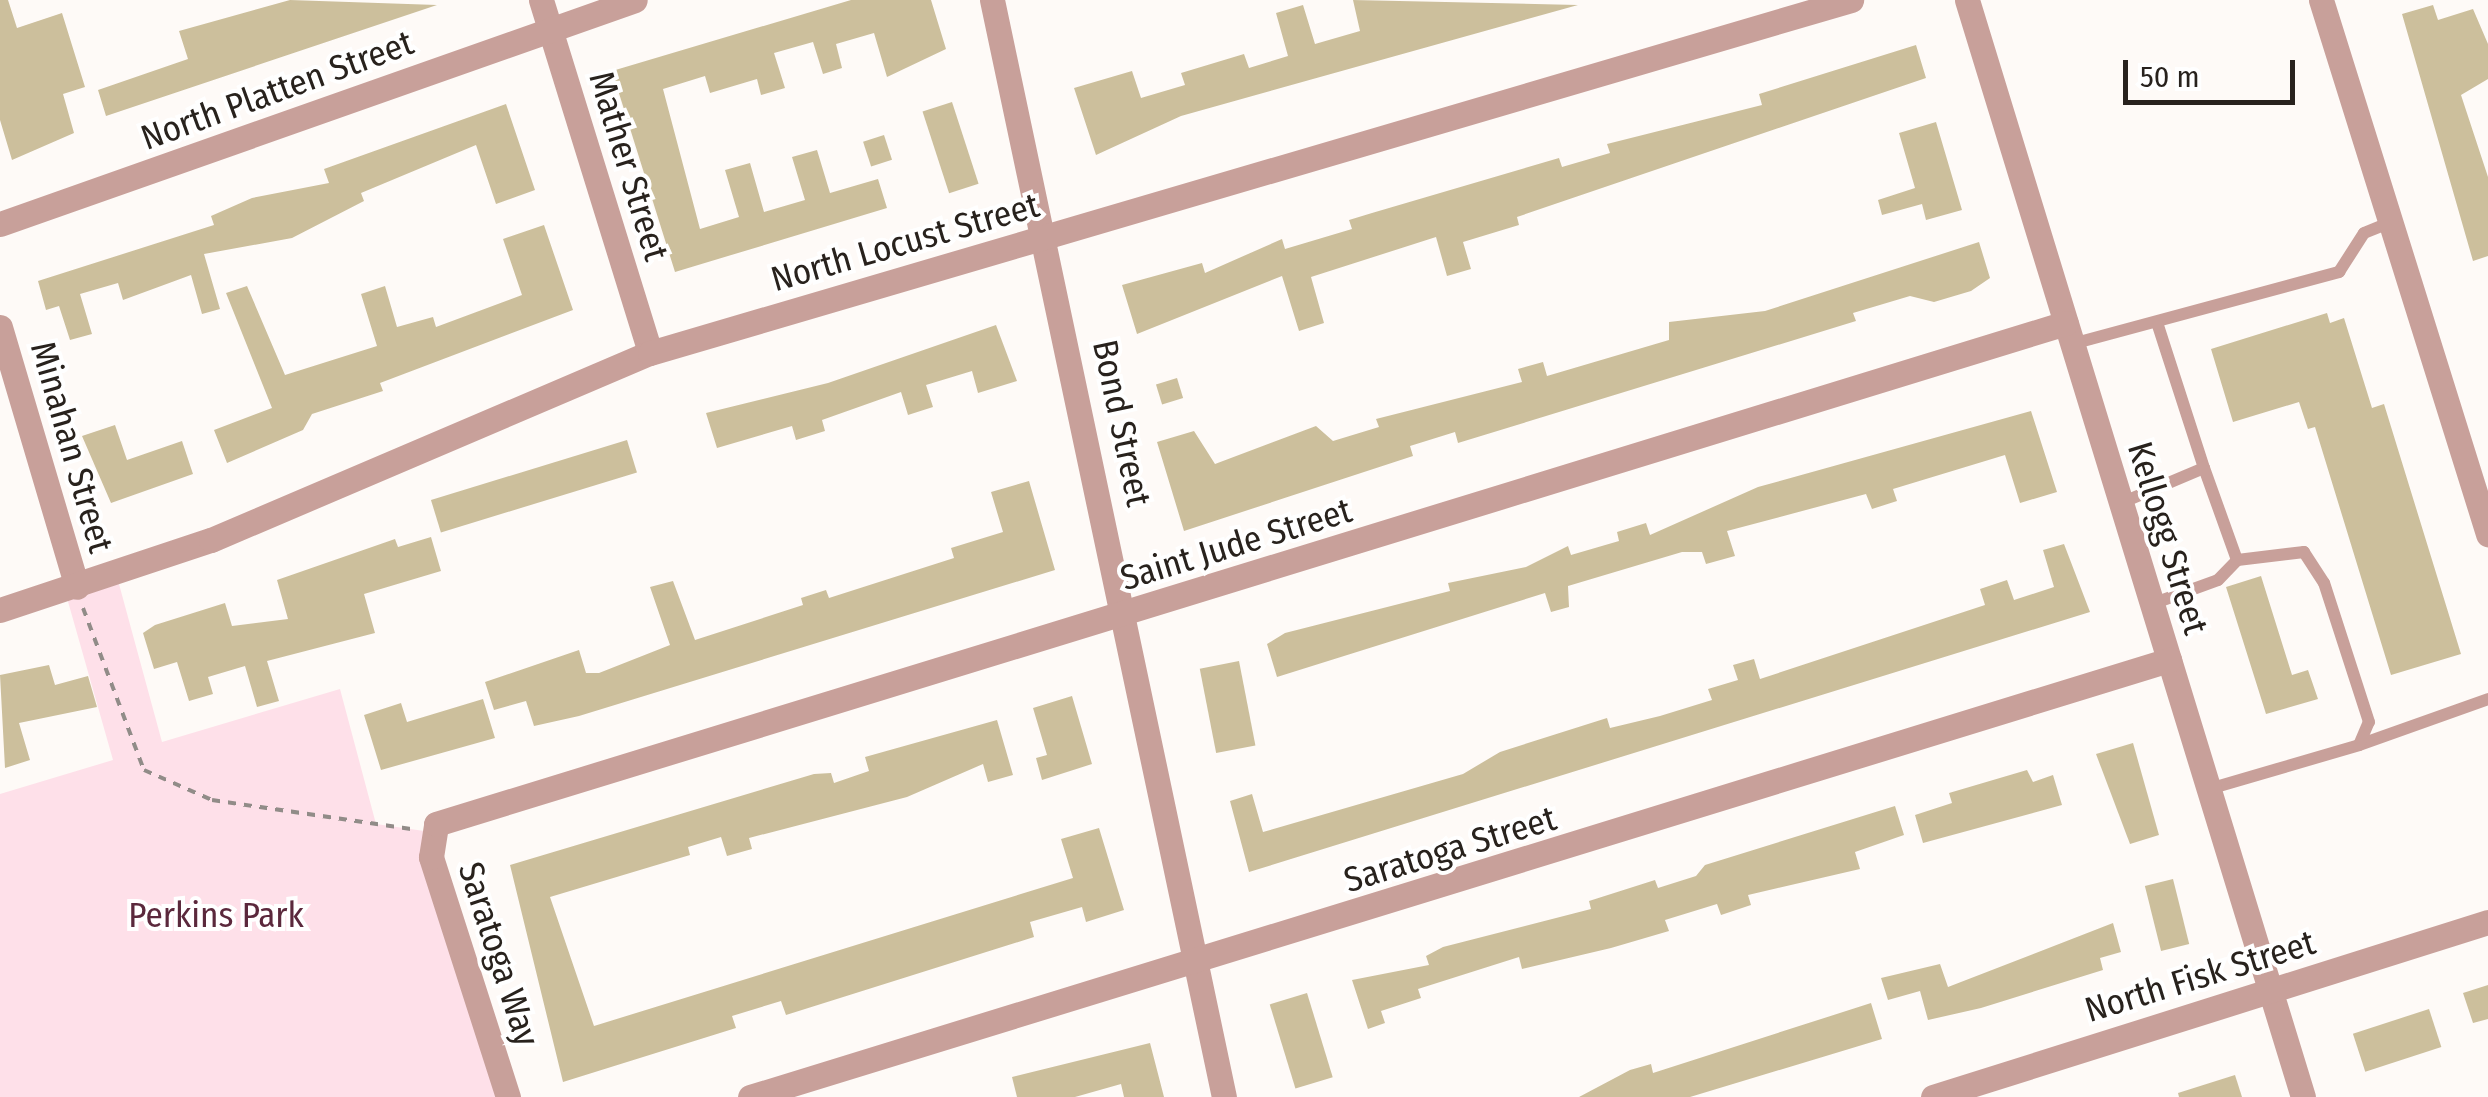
<!DOCTYPE html>
<style>
body{margin:0}
#map{position:relative;width:2488px;height:1097px;overflow:hidden;background:#fefaf7;font-family:"Fira Sans Condensed",sans-serif}
div>[style]{position:absolute}
[style*='--x']{left:calc(var(--x)*1px);top:calc(var(--y)*1px);width:calc(var(--w)*1px);rotate:calc(var(--a)*1deg)}
.green>*{inset:0;background:#fee0e9}
.building>*{inset:0;background:#ccbf9c;transform-origin:0 0}
.path>*{height:4px;margin-top:-2px;transform-origin:0;background:repeating-linear-gradient(90deg,#918c88 0 8px,transparent 0 16px)}
.service>*{height:12px;margin:-6px;padding:0 6px;transform-origin:6px;border-radius:6px;background:#c8a09a}
.minor>*{height:25px;margin:-12.5px;padding:0 12.5px;transform-origin:12.5px;border-radius:12.5px;background:#c8a09a}
span{translate:-50% -50%;white-space:nowrap;text-align:center;line-height:1.15;-webkit-text-stroke:8px #fff;paint-order:stroke}
.street-label{font-size:35px;color:#28221d}
.park-label{font-size:35px;color:#5b283c}
.scale{position:absolute;left:2123px;top:60px;width:172px;height:45px;box-sizing:border-box;border:5px solid #28221d;border-top:0;padding-left:12px;font-size:30px;line-height:35px;white-space:nowrap;color:#28221d;-webkit-text-stroke:8px #fff;paint-order:stroke}
</style>
<div id="map">
<div class="green">
<i style="clip-path:polygon(116px 573px,162px 742px,340px 689px,376px 824px,431px 832px,510px 1097px,0 1097px,0 794px,113px 760px,65px 591px)"></i>
</div>
<div class="building">
<i style="clip-path:polygon(0 0,8px 0,17px 28px,62px 13px,85px 87px,63px 94px,74px 133px,12px 160px,0 120px)"></i>
<i style="clip-path:polygon(290px 0,437px 5px,106px 116px,98px 90px,188px 59px,179px 31px)"></i>
<i style="clip-path:polygon(851px 0,931px 0,946px 49px,887px 77px,874px 33px,836px 44px,842px 68px,823px 74px,813px 42px,774px 53px,785px 88px,761px 95px,757px 79px,710px 93px,705px 76px,663px 89px,700px 229px,739px 217px,725px 170px,750px 163px,764px 212px,805px 200px,792px 157px,817px 150px,830px 193px,878px 179px,887px 208px,675px 272px,612px 71px)"></i>
<i style="clip-path:polygon(1353px 0,1578px 5px,1181px 116px,1096px 155px,1074px 88px,1132px 71px,1141px 98px,1185px 85px,1181px 73px,1244px 54px,1249px 68px,1288px 56px,1276px 13px,1303px 5px,1315px 44px,1360px 31px)"></i>
<i style="clip-path:polygon(2433px 5px,2438px 20px,2473px 9px,2488px 44px,2488px 79px,2461px 95px,2488px 177px,2488px 256px,2473px 261px,2402px 14px)"></i>
<i style="clip-path:polygon(1916px 45px,1926px 78px,1517px 217px,1519px 225px,1463px 242px,1471px 269px,1447px 276px,1436px 237px,1311px 277px,1324px 323px,1299px 331px,1282px 276px,1137px 334px,1122px 285px,1202px 263px,1205px 273px,1282px 239px,1285px 249px,1352px 229px,1349px 220px,1372px 213px,1559px 158px,1562px 167px,1610px 153px,1607px 144px,1762px 105px,1759px 94px)"></i>
<i style="left:952px;top:102px;width:86px;height:31px;rotate:72deg"></i>
<i style="clip-path:polygon(506px 104px,535px 190px,496px 204px,476px 145px,361px 193px,364px 201px,292px 238px,204px 254px,220px 309px,202px 314px,191px 275px,123px 300px,118px 283px,80px 294px,92px 334px,70px 340px,59px 306px,46px 310px,38px 281px,214px 225px,211px 216px,252px 198px,329px 183px,324px 169px)"></i>
<i style="clip-path:polygon(1936px 122px,1962px 210px,1926px 220px,1922px 204px,1882px 215px,1878px 200px,1915px 188px,1899px 133px)"></i>
<i style="left:884px;top:135px;width:26px;height:22px;rotate:72deg"></i>
<i style="clip-path:polygon(544px 225px,573px 310px,380px 383px,383px 391px,312px 414px,303px 430px,227px 463px,214px 430px,272px 408px,226px 293px,247px 286px,285px 375px,377px 346px,361px 294px,385px 286px,397px 327px,433px 317px,436px 327px,522px 295px,503px 239px)"></i>
<i style="clip-path:polygon(1979px 242px,1990px 278px,1971px 291px,1934px 302px,1910px 296px,1853px 313px,1856px 321px,1458px 443px,1455px 432px,1410px 446px,1413px 456px,1184px 531px,1157px 442px,1194px 431px,1215px 464px,1316px 426px,1333px 441px,1379px 427px,1376px 419px,1522px 382px,1518px 369px,1543px 362px,1547px 376px,1669px 340px,1669px 322px,1765px 311px)"></i>
<i style="clip-path:polygon(2327px 313px,2330px 323px,2344px 318px,2372px 408px,2384px 404px,2461px 654px,2391px 675px,2315px 427px,2308px 429px,2299px 402px,2233px 422px,2211px 349px)"></i>
<i style="clip-path:polygon(996px 325px,1017px 381px,978px 393px,972px 371px,926px 385px,933px 407px,908px 415px,901px 392px,822px 420px,825px 431px,796px 440px,792px 426px,717px 448px,706px 413px,828px 383px)"></i>
<i style="left:1177px;top:378px;width:21px;height:22px;rotate:73deg"></i>
<i style="clip-path:polygon(2031px 411px,2057px 492px,2020px 503px,2005px 455px,1893px 489px,1897px 501px,1872px 509px,1866px 494px,1727px 531px,1735px 556px,1706px 564px,1702px 552px,1682px 552px,1568px 586px,1569px 607px,1551px 612px,1545px 593px,1277px 677px,1267px 644px,1285px 633px,1450px 591px,1448px 583px,1526px 567px,1568px 546px,1571px 555px,1619px 541px,1617px 532px,1646px 523px,1650px 535px,1758px 487px)"></i>
<i style="clip-path:polygon(115px 425px,127px 460px,182px 441px,193px 474px,111px 503px,82px 436px)"></i>
<i style="left:627px;top:440px;width:34px;height:205px;rotate:73deg"></i>
<i style="clip-path:polygon(1029px 481px,1055px 570px,579px 716px,534px 726px,526px 701px,494px 710px,485px 682px,579px 650px,586px 673px,599px 673px,670px 645px,650px 587px,673px 581px,695px 640px,803px 605px,801px 598px,826px 590px,829px 598px,954px 558px,951px 548px,1003px 532px,991px 492px)"></i>
<i style="clip-path:polygon(431px 537px,441px 571px,364px 594px,375px 633px,267px 661px,279px 701px,257px 707px,245px 666px,208px 677px,213px 694px,189px 701px,177px 662px,154px 669px,143px 633px,155px 625px,225px 603px,232px 626px,288px 619px,277px 580px,395px 539px,398px 547px)"></i>
<i style="clip-path:polygon(2064px 544px,2090px 612px,1249px 872px,1230px 801px,1252px 794px,1263px 832px,1463px 774px,1500px 752px,1607px 718px,1610px 728px,1660px 716px,1712px 700px,1708px 689px,1738px 680px,1733px 665px,1754px 659px,1760px 679px,1985px 605px,1980px 589px,2007px 580px,2014px 600px,2054px 587px,2043px 550px)"></i>
<i style="clip-path:polygon(2261px 576px,2292px 675px,2308px 670px,2318px 699px,2266px 714px,2226px 587px)"></i>
<i style="left:1239px;top:661px;width:86px;height:40px;rotate:79deg"></i>
<i style="clip-path:polygon(49px 665px,55px 685px,88px 676px,97px 707px,19px 723px,30px 760px,5px 768px,0 675px)"></i>
<i style="clip-path:polygon(1072px 696px,1092px 764px,1042px 780px,1036px 758px,1047px 755px,1033px 708px)"></i>
<i style="clip-path:polygon(483px 699px,495px 738px,381px 770px,364px 715px,401px 703px,407px 722px)"></i>
<i style="clip-path:polygon(997px 720px,1013px 775px,988px 782px,983px 764px,907px 797px,749px 838px,752px 849px,727px 856px,721px 837px,688px 847px,690px 855px,550px 897px,594px 1026px,1073px 878px,1061px 839px,1099px 828px,1124px 910px,1086px 922px,1082px 907px,1030px 922px,1034px 937px,786px 1015px,781px 1001px,732px 1016px,736px 1028px,563px 1082px,510px 865px,814px 774px,831px 773px,834px 783px,869px 771px,865px 757px)"></i>
<i style="clip-path:polygon(2133px 743px,2159px 835px,2130px 844px,2096px 754px)"></i>
<i style="clip-path:polygon(2027px 770px,2033px 782px,2053px 775px,2062px 805px,1923px 843px,1915px 815px,1952px 803px,1949px 793px)"></i>
<i style="clip-path:polygon(1895px 806px,1904px 835px,1855px 852px,1860px 869px,1748px 895px,1751px 905px,1721px 915px,1717px 904px,1665px 920px,1669px 931px,1611px 948px,1522px 969px,1519px 957px,1418px 989px,1421px 998px,1381px 1011px,1385px 1023px,1368px 1029px,1352px 980px,1429px 965px,1426px 956px,1443px 947px,1591px 909px,1589px 901px,1655px 880px,1658px 888px,1696px 876px,1705px 865px)"></i>
<i style="left:2173px;top:879px;width:67px;height:29px;rotate:76deg"></i>
<i style="clip-path:polygon(2113px 923px,2121px 952px,2100px 958px,2103px 970px,1981px 1008px,1928px 1020px,1920px 991px,1888px 1000px,1881px 978px,1940px 964px,1948px 987px)"></i>
<i style="clip-path:polygon(2488px 985px,2488px 1019px,2473px 1023px,2463px 993px)"></i>
<i style="left:1307px;top:993px;width:88px;height:39px;rotate:73deg"></i>
<i style="clip-path:polygon(1871px 1003px,1882px 1039px,1690px 1097px,1579px 1097px,1630px 1070px,1651px 1064px,1653px 1073px)"></i>
<i style="left:2429px;top:1009px;width:40px;height:80px;rotate:72deg"></i>
<i style="clip-path:polygon(1150px 1043px,1164px 1097px,1124px 1097px,1121px 1084px,1075px 1097px,1017px 1097px,1012px 1077px)"></i>
<i style="clip-path:polygon(2235px 1075px,2242px 1097px,2179px 1097px,2178px 1093px)"></i>
</div>
<div class="path">
<i style="--x:83;--y:608;--w:173;--a:69.4"></i>
<i style="--x:144;--y:770;--w:74;--a:23.8"></i>
<i style="--x:212;--y:800;--w:201;--a:8.3"></i>
</div>
<div class="service">
<i style="--x:2072;--y:344;--w:277;--a:-15.1"></i>
<i style="--x:2339;--y:272;--w:46;--a:-57.3"></i>
<i style="--x:2364;--y:233;--w:29;--a:-22"></i>
<i style="--x:2121;--y:503;--w:90;--a:-22.9"></i>
<i style="--x:2204;--y:468;--w:149;--a:-107.9"></i>
<i style="--x:2152;--y:604;--w:70;--a:-20"></i>
<i style="--x:2218;--y:580;--w:28;--a:-46"></i>
<i style="--x:2237;--y:560;--w:98;--a:-109.7"></i>
<i style="--x:2359;--y:745;--w:137;--a:-19.6"></i>
<i style="--x:2209;--y:789;--w:156;--a:-16.3"></i>
<i style="--x:2359;--y:745;--w:25;--a:-67"></i>
<i style="--x:2369;--y:722;--w:146;--a:-107.9"></i>
<i style="--x:2324;--y:583;--w:37;--a:-123"></i>
<i style="--x:2304;--y:552;--w:67;--a:173.2"></i>
</div>
<div class="minor">
<i style="--x:541;--y:0;--w:369;--a:72.8"></i>
<i style="--x:992;--y:0;--w:1121;--a:78.06"></i>
<i style="--x:1967;--y:0;--w:1147;--a:72.97"></i>
<i style="--x:2321;--y:0;--w:560;--a:72.63"></i>
<i style="--x:0;--y:224;--w:673;--a:-19.43"></i>
<i style="--x:0;--y:327;--w:271;--a:73.5"></i>
<i style="--x:0;--y:610;--w:222;--a:-18.4"></i>
<i style="--x:211;--y:540;--w:477;--a:-23.1"></i>
<i style="--x:650;--y:353;--w:1252;--a:-16.38"></i>
<i style="--x:508;--y:1097;--w:252;--a:-107.8"></i>
<i style="--x:431;--y:857;--w:33;--a:-81"></i>
<i style="--x:436;--y:824;--w:1705;--a:-17.09"></i>
<i style="--x:750;--y:1097;--w:1485;--a:-17.12"></i>
<i style="--x:1933;--y:1097;--w:582;--a:-17.5"></i>
</div>
<div class="street-label">
<span style="left:277px;top:90px;rotate:-20deg">North Platten Street</span>
<span style="left:629px;top:166px;rotate:73deg">Mather Street</span>
<span style="left:905px;top:242px;rotate:-16deg">North Locust Street</span>
<span style="left:1122px;top:423px;rotate:78deg">Bond Street</span>
<span style="left:72px;top:447px;rotate:74deg">Minahan Street</span>
<span style="left:2168px;top:538px;rotate:73deg">Kellogg Street</span>
<span style="left:1236px;top:544px;rotate:-17deg">Saint Jude Street</span>
<span style="left:1450px;top:849px;rotate:-17deg">Saratoga Street</span>
<span style="left:499px;top:954px;rotate:72deg">Saratoga Way</span>
<span style="left:2200px;top:976px;rotate:-17deg">North Fisk Street</span>
</div>
<div class="park-label">
<span style="left:216px;top:915px">Perkins Park</span>
</div>
<div class="scale">50 m</div>
</div>
